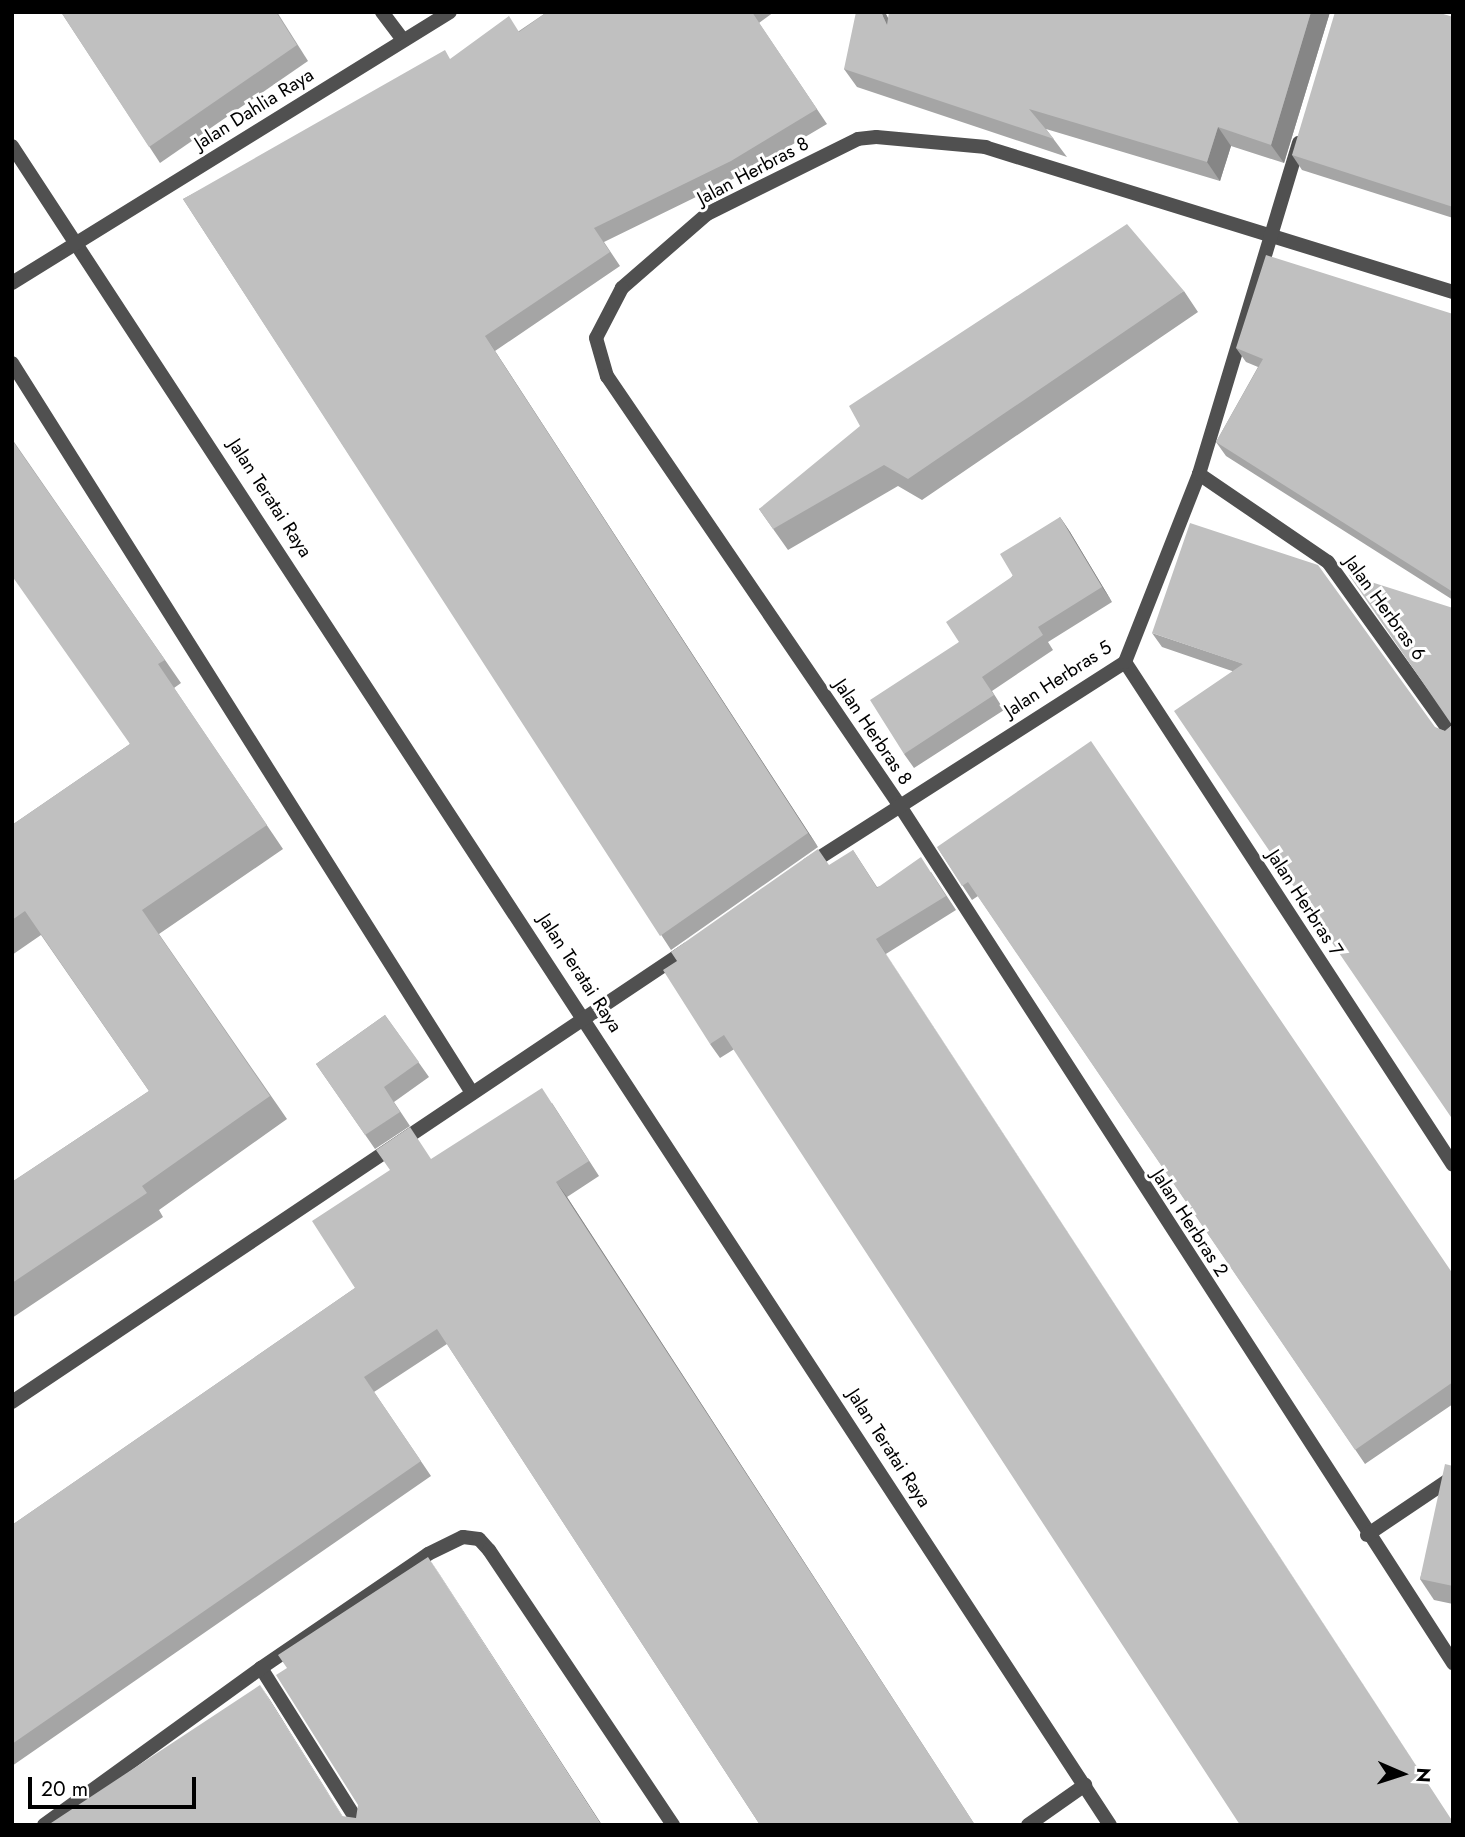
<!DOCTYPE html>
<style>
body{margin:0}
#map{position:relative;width:1465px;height:1837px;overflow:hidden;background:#fff;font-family:Jost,sans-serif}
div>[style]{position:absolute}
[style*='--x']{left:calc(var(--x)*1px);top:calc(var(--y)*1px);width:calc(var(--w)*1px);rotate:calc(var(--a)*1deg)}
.lane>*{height:14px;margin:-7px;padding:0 7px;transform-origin:7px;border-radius:7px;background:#505050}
.street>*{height:14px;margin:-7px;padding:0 7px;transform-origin:7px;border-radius:7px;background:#505050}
.wall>*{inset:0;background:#a5a5a5}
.shaded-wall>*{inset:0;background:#868686}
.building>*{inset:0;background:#c0c0c0}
span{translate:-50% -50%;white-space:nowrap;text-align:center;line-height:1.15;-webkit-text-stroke:6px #fff;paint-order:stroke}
.street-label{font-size:19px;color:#000}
.frame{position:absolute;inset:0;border:14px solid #000;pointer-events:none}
.north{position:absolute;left:1367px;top:1739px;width:70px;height:70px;-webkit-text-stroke:5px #fff;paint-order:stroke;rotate:93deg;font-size:19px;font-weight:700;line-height:28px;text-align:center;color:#000}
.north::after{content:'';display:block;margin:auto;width:24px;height:32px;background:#000;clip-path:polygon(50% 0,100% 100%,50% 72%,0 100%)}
.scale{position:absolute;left:28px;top:1777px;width:168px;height:32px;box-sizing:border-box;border:4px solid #000;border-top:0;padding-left:9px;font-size:21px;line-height:24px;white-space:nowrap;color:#000;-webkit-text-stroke:5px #fff;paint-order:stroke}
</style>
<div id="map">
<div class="lane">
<i style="--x:12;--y:363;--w:863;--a:57.78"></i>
</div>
<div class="street">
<i style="--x:382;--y:12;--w:35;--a:53"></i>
<i style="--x:12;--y:146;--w:2006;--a:56.82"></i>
<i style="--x:12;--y:283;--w:515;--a:-31.75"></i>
<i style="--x:1453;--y:292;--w:489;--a:-162.8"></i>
<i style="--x:986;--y:147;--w:110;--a:-174.8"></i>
<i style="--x:876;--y:137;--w:18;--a:174"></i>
<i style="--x:858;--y:139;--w:169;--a:153.6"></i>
<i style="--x:707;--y:214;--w:113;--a:139"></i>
<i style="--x:622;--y:288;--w:56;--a:117.5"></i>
<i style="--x:596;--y:338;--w:40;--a:74"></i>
<i style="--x:607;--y:376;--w:517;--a:55.73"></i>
<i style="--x:898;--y:803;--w:1024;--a:57.16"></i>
<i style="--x:1199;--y:474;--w:156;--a:34.3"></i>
<i style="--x:1328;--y:562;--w:214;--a:54.3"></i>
<i style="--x:1125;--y:662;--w:600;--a:56.89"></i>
<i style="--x:808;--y:865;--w:376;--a:-32.6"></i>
<i style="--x:1125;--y:662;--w:202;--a:-68.5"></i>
<i style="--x:1199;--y:474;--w:346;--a:-73.2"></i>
<i style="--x:12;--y:1402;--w:814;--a:-33.83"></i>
<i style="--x:1367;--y:1535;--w:104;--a:-34"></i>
<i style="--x:261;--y:1668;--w:186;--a:57.8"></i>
<i style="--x:44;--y:1825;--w:268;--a:-35.9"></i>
<i style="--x:261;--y:1668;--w:202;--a:-34.3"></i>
<i style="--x:428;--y:1554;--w:39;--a:-26"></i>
<i style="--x:463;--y:1537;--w:16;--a:7"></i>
<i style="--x:479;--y:1539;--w:15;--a:48"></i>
<i style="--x:489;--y:1550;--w:331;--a:56.2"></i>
<i style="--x:1028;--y:1825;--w:70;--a:-35.1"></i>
</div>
<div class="wall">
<i style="clip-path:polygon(61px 12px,277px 12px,308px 61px,160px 163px)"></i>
<i style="clip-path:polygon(547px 12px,774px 12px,759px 23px,827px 124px,741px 175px,604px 242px,620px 266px,495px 351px,818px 847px,671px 950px,183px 199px,451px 59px,519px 31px)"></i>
<i style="clip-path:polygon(885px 12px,888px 18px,1330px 12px,1284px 163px,1231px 146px,1220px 181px,1046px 129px,1067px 157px,857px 87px,844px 69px)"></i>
<i style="clip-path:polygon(1453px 17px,1453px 218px,1302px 170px,1292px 155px)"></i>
<i style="clip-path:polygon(1184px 291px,1198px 312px,922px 500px,898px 486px,788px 550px,759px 509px)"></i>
<i style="clip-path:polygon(1453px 314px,1453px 600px,1226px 456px,1216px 442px,1258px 367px,1246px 362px,1236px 348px)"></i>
<i style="clip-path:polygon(12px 439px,181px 683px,174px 688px,283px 849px,159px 934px,287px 1119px,159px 1210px,163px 1217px,12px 1318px,12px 1182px,149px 1091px,41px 935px,12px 955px,12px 825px,130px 744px)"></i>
<i style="clip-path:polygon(1060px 517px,1070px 532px,1112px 602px,1048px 642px,1053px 650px,992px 691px,1004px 710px,914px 768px,904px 754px,959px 642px)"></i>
<i style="clip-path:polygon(1152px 633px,1445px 731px,1452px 725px,1453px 1120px,1232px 671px,1162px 647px)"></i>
<i style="clip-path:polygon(937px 847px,1453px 1274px,1453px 1404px,1365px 1464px,978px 896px,972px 900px)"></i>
<i style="clip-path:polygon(853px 850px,877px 887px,931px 872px,956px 910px,720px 1058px,710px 1044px)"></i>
<i style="clip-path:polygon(385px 1015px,429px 1077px,394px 1102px,410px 1126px,375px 1149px,316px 1064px)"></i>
<i style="clip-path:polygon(552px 1103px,599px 1176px,567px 1197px,975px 1825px,760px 1825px,447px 1344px,374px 1392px,431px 1476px,12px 1766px,12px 1525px,355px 1288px,432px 1159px)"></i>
<i style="clip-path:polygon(1453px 1466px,1453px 1604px,1434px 1600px,1420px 1579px)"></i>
</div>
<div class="shaded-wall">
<i style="clip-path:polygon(881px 12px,885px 12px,900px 43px,887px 25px)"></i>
<i style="clip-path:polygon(1311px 12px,1330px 12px,1284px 163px,1271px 145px)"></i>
<i style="clip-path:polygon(1218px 127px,1231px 146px,1220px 181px,1207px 162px)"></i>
<i style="clip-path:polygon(485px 336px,495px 351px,818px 847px,808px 833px)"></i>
<i style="clip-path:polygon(1060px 517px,1070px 532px,1112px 602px,1102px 587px)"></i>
<i style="clip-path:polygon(876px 939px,886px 954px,1453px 1822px)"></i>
<i style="clip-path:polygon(556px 1182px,567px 1197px,975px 1825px)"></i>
<i style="clip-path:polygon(428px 1557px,438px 1572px,602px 1825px,601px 1825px)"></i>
<i style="clip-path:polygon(260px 1685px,270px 1700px,348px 1825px,342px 1816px)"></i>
</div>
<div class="building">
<i style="clip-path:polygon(61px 12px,276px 12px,297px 45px,149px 147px)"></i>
<i style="clip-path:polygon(547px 12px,752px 12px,817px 109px,731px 161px,594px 228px,610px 252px,485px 336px,808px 833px,660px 936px,183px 199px,445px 50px,450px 59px,509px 16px,519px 32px)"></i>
<i style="clip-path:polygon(856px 12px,881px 12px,887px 25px,889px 12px,1311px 12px,1271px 145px,1218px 127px,1207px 162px,1029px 109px,1054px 139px,844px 69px)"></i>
<i style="clip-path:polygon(1335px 12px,1437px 12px,1453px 17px,1453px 207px,1292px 155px)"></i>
<i style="clip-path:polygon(1127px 224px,1184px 291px,908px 479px,884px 465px,773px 529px,759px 509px,860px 426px,849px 406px)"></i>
<i style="clip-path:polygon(1266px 255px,1453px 314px,1453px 592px,1216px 442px,1263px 359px,1236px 348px)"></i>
<i style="clip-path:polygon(12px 440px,165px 660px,158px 664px,267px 825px,142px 910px,270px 1096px,142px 1186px,147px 1193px,12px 1283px,12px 1182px,149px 1091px,25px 911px,12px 920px,12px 825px,130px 744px,12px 576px)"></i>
<i style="clip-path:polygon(1060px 517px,1102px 587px,1038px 627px,1043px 635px,982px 677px,994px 695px,904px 754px,870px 700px,959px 642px,946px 622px,1013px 576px,1000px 554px)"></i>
<i style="clip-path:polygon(1190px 523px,1318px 565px,1435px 727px,1445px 731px,1452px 725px,1349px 575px,1453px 608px,1453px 1120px,1174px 711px,1243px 664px,1152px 633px)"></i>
<i style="clip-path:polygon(1091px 741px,1453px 1274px,1453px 1382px,1355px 1450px,968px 882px,962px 886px,937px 847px)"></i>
<i style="clip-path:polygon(818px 849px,829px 865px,853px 850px,877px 888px,921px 857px,946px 896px,876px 939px,1453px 1822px,1453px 1825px,1240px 1825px,724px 1035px,710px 1044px,663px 970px,677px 961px,671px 952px)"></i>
<i style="clip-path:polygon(385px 1015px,419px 1062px,384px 1087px,400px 1112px,365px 1135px,316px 1064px)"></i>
<i style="clip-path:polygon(542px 1088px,589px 1161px,556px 1182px,975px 1825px,760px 1825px,437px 1329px,364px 1377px,421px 1461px,12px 1744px,12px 1525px,355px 1288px,312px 1221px,390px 1170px,376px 1150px,410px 1127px,431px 1159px)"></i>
<i style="clip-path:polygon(1445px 1464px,1453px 1466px,1453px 1586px,1420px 1579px)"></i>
<i style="clip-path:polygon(428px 1557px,601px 1825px,48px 1825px,260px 1685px,342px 1816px,356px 1818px,358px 1805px,276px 1675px,287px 1668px,278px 1655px)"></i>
</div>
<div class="street-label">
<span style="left:254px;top:109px;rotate:-32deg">Jalan Dahlia Raya</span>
<span style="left:753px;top:171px;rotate:-28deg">Jalan Herbras 8</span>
<span style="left:270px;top:498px;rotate:57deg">Jalan Teratai Raya</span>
<span style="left:1385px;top:608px;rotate:54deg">Jalan Herbras 6</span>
<span style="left:1058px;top:679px;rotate:-33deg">Jalan Herbras 5</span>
<span style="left:873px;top:732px;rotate:56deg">Jalan Herbras 8</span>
<span style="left:1305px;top:903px;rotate:57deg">Jalan Herbras 7</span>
<span style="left:580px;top:973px;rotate:57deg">Jalan Teratai Raya</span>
<span style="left:1190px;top:1223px;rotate:57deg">Jalan Herbras 2</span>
<span style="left:889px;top:1448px;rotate:57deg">Jalan Teratai Raya</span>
</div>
<div class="frame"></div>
<div class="north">N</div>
<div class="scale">20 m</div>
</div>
